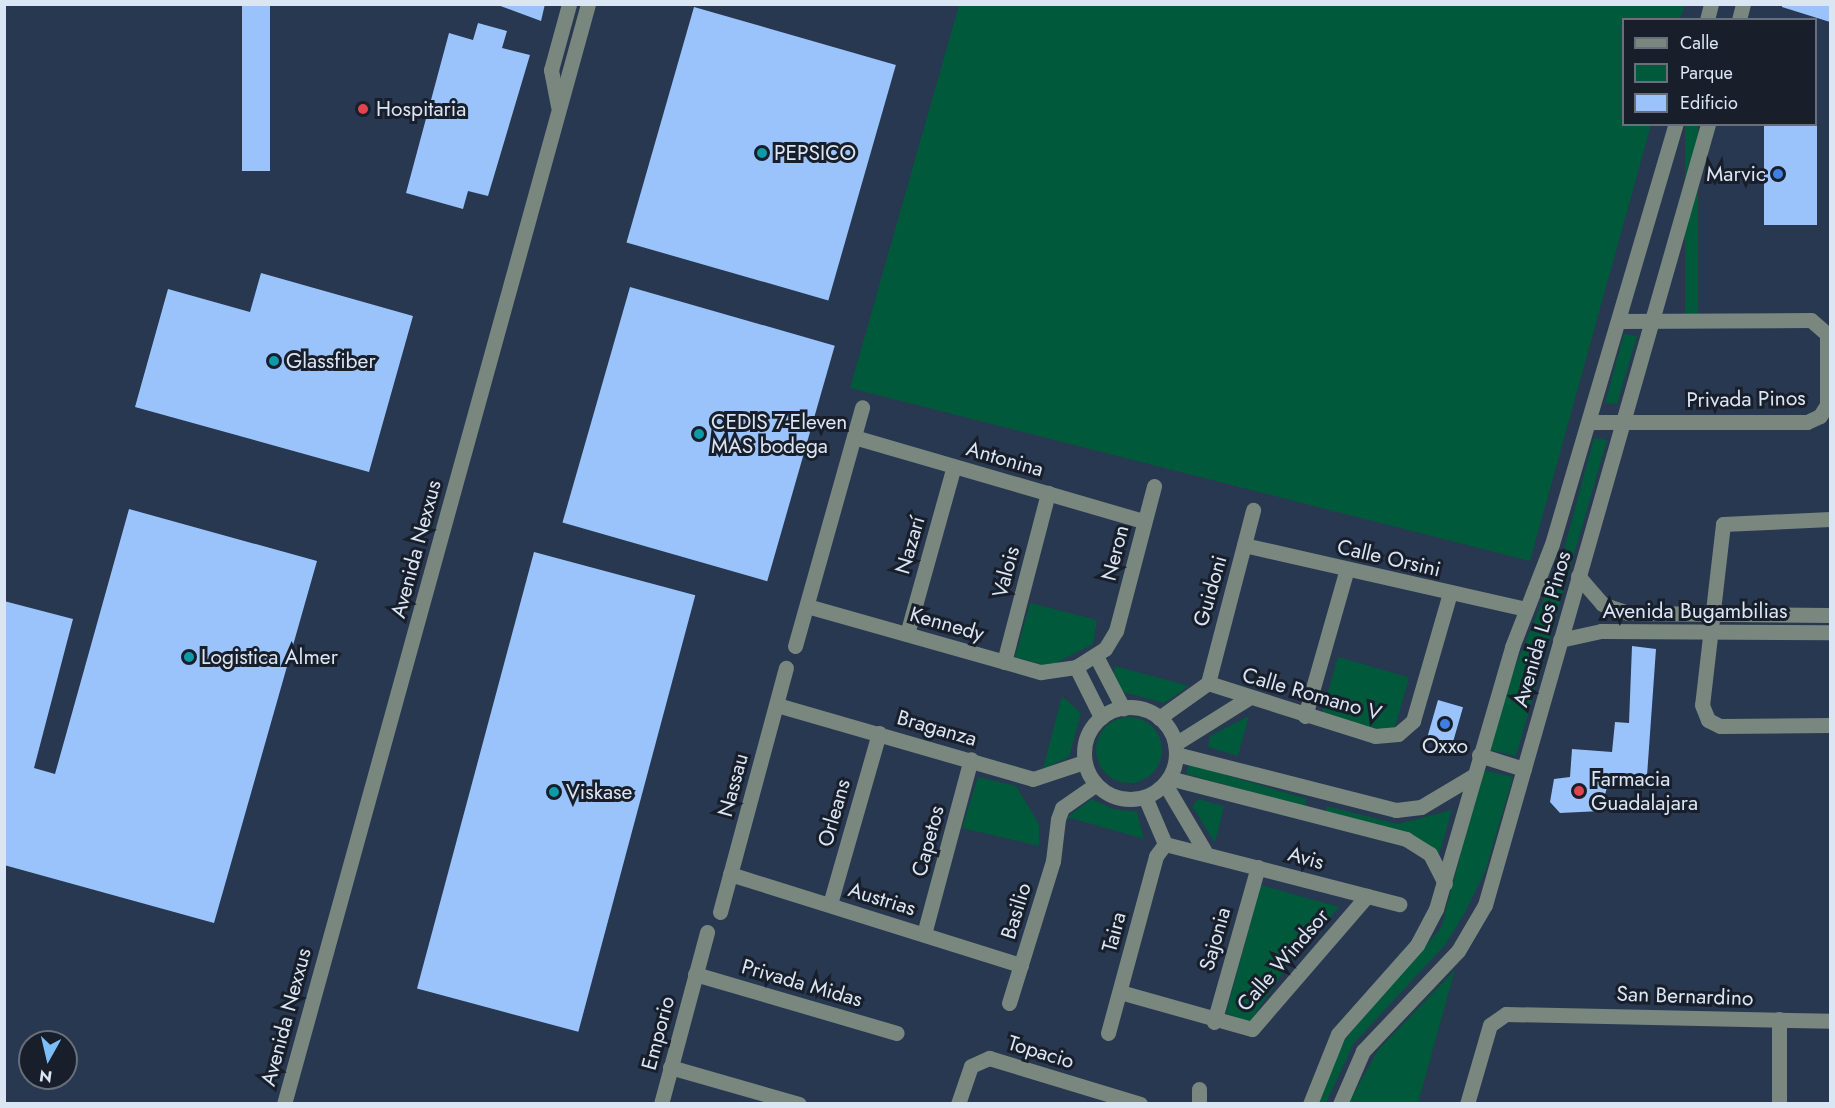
<!DOCTYPE html>
<meta charset="utf-8">
<style>
body{margin:0}
#map{position:relative;width:1835px;height:1108px;overflow:hidden;background:#273850;font-family:Jost,sans-serif}
div>[style]{position:absolute}
[style*='--x']{left:calc(var(--x)*1px);top:calc(var(--y)*1px);width:calc(var(--w)*1px);rotate:calc(var(--a)*1deg)}
.green>*{inset:0;background:#01593b;transform-origin:0 0}
.round{border-radius:50%}
.building>*{inset:0;background:#9ac3fc;transform-origin:0 0}
.minor>*{height:15px;margin:-7.5px;padding:0 7.5px;transform-origin:7.5px;border-radius:7.5px;background:#79877f}
.minor>.ring{margin:-7.5px;padding:0;box-sizing:content-box;background:none;border:15px solid #79877f;border-radius:50%}
.dots>*{width:16px;height:16px;translate:-50% -50%;box-sizing:border-box;border:3px solid #181f2a;border-radius:50%}
span{translate:-50% -50%;white-space:nowrap;text-align:center;line-height:1.15;-webkit-text-stroke:6px #181f2a;paint-order:stroke}
.poi-label{font-size:21px;color:#dbe6f5}
.left{translate:0 -50%;text-align:left}
.right{translate:-100% -50%;text-align:right}
.street-label{font-size:21px;color:#dbe6f5}
.frame{position:absolute;inset:0;border:6px solid #dbe6f5;pointer-events:none}
.legend{position:absolute;left:1622px;top:18px;width:195px;height:108px;box-sizing:border-box;background:#181f2a;border:2px solid #666f7b;margin:0;padding:8px 10px;list-style:none;font-size:18px;color:#dbe6f5}
.legend li{display:flex;align-items:center;gap:12px;height:30px}
.legend b{width:30px;border:2px solid #666f7b}
.north{position:absolute;left:18px;top:1030px;width:60px;height:60px;box-sizing:border-box;background:#181f2a;border:2px solid #666f7b;border-radius:50%;rotate:188deg;font-size:16px;font-weight:700;line-height:24px;text-align:center;color:#dbe6f5}
.north::after{content:'';display:block;margin:auto;width:21px;height:27px;background:#7cbef9;clip-path:polygon(50% 0,100% 100%,50% 72%,0 100%)}
</style>
<div id="map">
<div class="green">
<i style="clip-path:polygon(959px 5px,1685px 5px,1680px 19px,1624px 20px,1624px 124px,1651px 125px,1530px 561px,850px 388px)"></i>
<i style="left:1685px;top:125px;width:13px;height:190px"></i>
<i style="clip-path:polygon(1624px 334px,1637px 336px,1617px 404px,1605px 403px)"></i>
<i style="clip-path:polygon(1594px 438px,1607px 440px,1516px 756px,1490px 750px,1512px 674px,1563px 553px)"></i>
<i style="clip-path:polygon(1030px 603px,1097px 620px,1093px 644px,1048px 667px,1015px 657px)"></i>
<i style="left:1338px;top:657px;width:74px;height:58px;rotate:16deg"></i>
<i style="clip-path:polygon(1115px 666px,1189px 686px,1164px 703px,1123px 692px,1113px 675px)"></i>
<i style="clip-path:polygon(1062px 696px,1081px 713px,1069px 757px,1043px 769px)"></i>
<i style="clip-path:polygon(1249px 716px,1238px 756px,1208px 747px,1210px 736px)"></i>
<i class="round" style="left:1096px;top:717px;width:66px;height:66px"></i>
<i style="clip-path:polygon(1189px 764px,1307px 799px,1305px 807px,1186px 774px)"></i>
<i style="clip-path:polygon(1483px 770px,1513px 777px,1485px 872px,1463px 916px,1445px 945px,1354px 1043px,1326px 1103px,1315px 1104px,1325px 1071px,1346px 1038px,1441px 928px)"></i>
<i style="clip-path:polygon(978px 777px,1016px 786px,1039px 824px,1039px 846px,962px 828px)"></i>
<i style="clip-path:polygon(1092px 799px,1113px 809px,1137px 812px,1144px 839px,1067px 817px)"></i>
<i style="clip-path:polygon(1198px 799px,1224px 806px,1215px 843px,1192px 806px)"></i>
<i style="clip-path:polygon(1327px 806px,1398px 824px,1452px 810px,1437px 862px,1427px 846px,1325px 814px)"></i>
<i style="clip-path:polygon(1261px 885px,1339px 907px,1289px 964px,1249px 1023px,1226px 1013px)"></i>
<i style="clip-path:polygon(1455px 970px,1418px 1103px,1348px 1104px,1378px 1050px)"></i>
</div>
<div class="building">
<i style="left:242px;top:4px;width:28px;height:167px"></i>
<i style="clip-path:polygon(495px 4px,545px 4px,541px 21px)"></i>
<i style="clip-path:polygon(1782px 4px,1830px 4px,1830px 22px,1782px 7px)"></i>
<i style="left:694px;top:7px;width:210px;height:245px;rotate:16deg"></i>
<i style="clip-path:polygon(478px 23px,507px 31px,502px 48px,530px 55px,488px 196px,468px 191px,463px 209px,406px 193px,449px 33px,473px 40px)"></i>
<i style="left:1764px;top:124px;width:53px;height:101px"></i>
<i style="clip-path:polygon(261px 273px,413px 316px,369px 472px,135px 407px,168px 289px,250px 312px)"></i>
<i style="left:630px;top:287px;width:213px;height:245px;rotate:16deg"></i>
<i style="clip-path:polygon(129px 509px,317px 561px,214px 923px,4px 865px,4px 601px,73px 619px,34px 768px,55px 774px)"></i>
<i style="left:534px;top:552px;width:167px;height:452px;rotate:15deg"></i>
<i style="clip-path:polygon(1632px 646px,1656px 649px,1647px 776px,1610px 775px,1601px 811px,1560px 813px,1550px 802px,1554px 779px,1570px 777px,1572px 749px,1612px 752px,1615px 722px,1629px 723px)"></i>
<i style="left:1438px;top:700px;width:26px;height:43px;rotate:16deg"></i>
</div>
<div class="minor">
<i style="--x:1707;--y:20;--w:16;--a:-76"></i>
<i style="--x:1739;--y:20;--w:16;--a:-76"></i>
<i style="--x:558;--y:106;--w:37;--a:-101"></i>
<i style="--x:551;--y:70;--w:68;--a:-74.7"></i>
<i style="--x:1589;--y:422;--w:218;--a:0"></i>
<i style="--x:1807;--y:422;--w:14;--a:-25"></i>
<i style="--x:1820;--y:416;--w:13;--a:-58"></i>
<i style="--x:1827;--y:405;--w:71;--a:-90"></i>
<i style="--x:1827;--y:334;--w:21;--a:-139"></i>
<i style="--x:1811;--y:320;--w:192;--a:179.7"></i>
<i style="--x:854;--y:437;--w:302;--a:16.2"></i>
<i style="--x:1830;--y:519;--w:107;--a:177.3"></i>
<i style="--x:1723;--y:524;--w:182;--a:96.6"></i>
<i style="--x:1702;--y:705;--w:16;--a:68"></i>
<i style="--x:1708;--y:720;--w:13;--a:27"></i>
<i style="--x:1720;--y:726;--w:110;--a:-0.5"></i>
<i style="--x:1244;--y:545;--w:289;--a:12.8"></i>
<i style="--x:1578;--y:576;--w:37;--a:49"></i>
<i style="--x:1602;--y:604;--w:28;--a:19"></i>
<i style="--x:1628;--y:613;--w:202;--a:0.6"></i>
<i style="--x:807;--y:606;--w:243;--a:15.8"></i>
<i style="--x:1041;--y:672;--w:35;--a:-8"></i>
<i style="--x:1076;--y:667;--w:34;--a:-32"></i>
<i style="--x:1105;--y:649;--w:21;--a:-59"></i>
<i style="--x:1116;--y:631;--w:150;--a:-75.3"></i>
<i style="--x:907;--y:634;--w:174;--a:-74.4"></i>
<i style="--x:1560;--y:640;--w:42;--a:-12.4"></i>
<i style="--x:1601;--y:631;--w:229;--a:0.3"></i>
<i style="--x:795;--y:646;--w:248;--a:-74.3"></i>
<i style="--x:1096;--y:656;--w:59;--a:62.6"></i>
<i style="--x:1004;--y:662;--w:175;--a:-75.4"></i>
<i style="--x:1076;--y:667;--w:56;--a:63.4"></i>
<i style="--x:1208;--y:683;--w:175;--a:17.6"></i>
<i style="--x:1375;--y:736;--w:23;--a:-5"></i>
<i style="--x:1398;--y:734;--w:20;--a:-41"></i>
<i style="--x:1413;--y:721;--w:133;--a:-73.9"></i>
<i style="--x:1208;--y:683;--w:179;--a:-75.4"></i>
<i style="--x:777;--y:705;--w:266;--a:16.1"></i>
<i style="--x:1033;--y:779;--w:54;--a:-18.4"></i>
<i class="ring" style="left:1084px;top:707px;width:77px;height:77px"></i>
<i style="--x:1305;--y:716;--w:153;--a:-74.1"></i>
<i style="--x:1159;--y:718;--w:60;--a:-35.5"></i>
<i style="--x:1175;--y:744;--w:85;--a:-32"></i>
<i style="--x:1176;--y:754;--w:227;--a:14.3"></i>
<i style="--x:1396;--y:810;--w:25;--a:-7"></i>
<i style="--x:1421;--y:807;--w:61;--a:-30.8"></i>
<i style="--x:1479;--y:755;--w:47;--a:17.3"></i>
<i style="--x:1169;--y:778;--w:245;--a:14.4"></i>
<i style="--x:1406;--y:839;--w:28;--a:32"></i>
<i style="--x:1430;--y:854;--w:33;--a:63"></i>
<i style="--x:1165;--y:784;--w:77;--a:59.4"></i>
<i style="--x:1145;--y:797;--w:51;--a:66.9"></i>
<i style="--x:1165;--y:844;--w:242;--a:14.4"></i>
<i style="--x:730;--y:874;--w:305;--a:17.4"></i>
<i style="--x:830;--y:904;--w:178;--a:-74"></i>
<i style="--x:720;--y:912;--w:253;--a:-74.9"></i>
<i style="--x:924;--y:934;--w:181;--a:-75"></i>
<i style="--x:695;--y:974;--w:210;--a:16.3"></i>
<i style="--x:1120;--y:992;--w:137;--a:15.7"></i>
<i style="--x:1252;--y:1029;--w:176;--a:-49.2"></i>
<i style="--x:1009;--y:1003;--w:149;--a:-72.8"></i>
<i style="--x:1053;--y:861;--w:42;--a:-83.2"></i>
<i style="--x:1058;--y:819;--w:12;--a:-70"></i>
<i style="--x:1062;--y:808;--w:40;--a:-34.9"></i>
<i style="--x:1779;--y:1019;--w:85;--a:90"></i>
<i style="--x:1214;--y:1022;--w:161;--a:-74.2"></i>
<i style="--x:1108;--y:1033;--w:183;--a:-74.8"></i>
<i style="--x:1156;--y:856;--w:15;--a:-53"></i>
<i style="--x:670;--y:1067;--w:134;--a:16"></i>
<i style="--x:284;--y:1104;--w:1141;--a:-74.55"></i>
<i style="--x:661;--y:1104;--w:178;--a:-75"></i>
<i style="--x:958;--y:1104;--w:40;--a:-71.1"></i>
<i style="--x:971;--y:1066;--w:20;--a:-24"></i>
<i style="--x:989;--y:1058;--w:158;--a:16.9"></i>
<i style="--x:1199;--y:1104;--w:15;--a:-90"></i>
<i style="--x:1310;--y:1104;--w:75;--a:-68.2"></i>
<i style="--x:1338;--y:1034;--w:119;--a:-48.4"></i>
<i style="--x:1417;--y:945;--w:41;--a:-62.2"></i>
<i style="--x:1436;--y:909;--w:273;--a:-73.8"></i>
<i style="--x:1512;--y:647;--w:110;--a:-68.8"></i>
<i style="--x:1552;--y:544;--w:438;--a:-73.6"></i>
<i style="--x:1340;--y:1104;--w:58;--a:-66.5"></i>
<i style="--x:1363;--y:1051;--w:138;--a:-46.5"></i>
<i style="--x:1458;--y:951;--w:53;--a:-59.6"></i>
<i style="--x:1485;--y:905;--w:812;--a:-74.06"></i>
<i style="--x:1467;--y:1104;--w:82;--a:-73.8"></i>
<i style="--x:1490;--y:1025;--w:19;--a:-35"></i>
<i style="--x:1506;--y:1014;--w:324;--a:1.2"></i>
</div>
<div class="dots">
<i style="left:363px;top:109px;background:#e0444e"></i>
<i style="left:762px;top:153px;background:#0f9aa8"></i>
<i style="left:1778px;top:174px;background:#3f7fe0"></i>
<i style="left:274px;top:361px;background:#0f9aa8"></i>
<i style="left:699px;top:434px;background:#0f9aa8"></i>
<i style="left:189px;top:657px;background:#0f9aa8"></i>
<i style="left:1445px;top:724px;background:#3f7fe0"></i>
<i style="left:1579px;top:791px;background:#e0444e"></i>
<i style="left:554px;top:792px;background:#0f9aa8"></i>
</div>
<div class="poi-label">
<span class="left" style="left:376px;top:109px">Hospitaria</span>
<span class="left" style="left:774px;top:153px">PEPSICO</span>
<span class="right" style="left:1766px;top:174px">Marvic</span>
<span class="left" style="left:286px;top:361px">Glassfiber</span>
<span class="left" style="left:711px;top:434px">CEDIS 7-Eleven<br>MAS bodega</span>
<span class="left" style="left:201px;top:657px">Logistica Almer</span>
<span style="left:1445px;top:746px">Oxxo</span>
<span class="left" style="left:1591px;top:791px">Farmacia<br>Guadalajara</span>
<span class="left" style="left:566px;top:792px">Viskase</span>
</div>
<div class="street-label">
<span style="left:1746px;top:399px;rotate:-1deg">Privada Pinos</span>
<span style="left:1005px;top:459px;rotate:16deg">Antonina</span>
<span style="left:910px;top:545px;rotate:-74deg">Nazarí</span>
<span style="left:416px;top:549px;rotate:-75deg">Avenida Nexxus</span>
<span style="left:1115px;top:553px;rotate:-76deg">Neron</span>
<span style="left:1389px;top:558px;rotate:13deg">Calle Orsini</span>
<span style="left:1006px;top:572px;rotate:-75deg">Valois</span>
<span style="left:1210px;top:591px;rotate:-74deg">Guidoni</span>
<span style="left:1695px;top:611px">Avenida Bugambilias</span>
<span style="left:947px;top:624px;rotate:16deg">Kennedy</span>
<span style="left:1542px;top:629px;rotate:-74deg">Avenida Los Pinos</span>
<span style="left:1312px;top:694px;rotate:16deg">Calle Romano V</span>
<span style="left:937px;top:728px;rotate:16deg">Braganza</span>
<span style="left:733px;top:785px;rotate:-75deg">Nassau</span>
<span style="left:834px;top:813px;rotate:-74deg">Orleans</span>
<span style="left:928px;top:841px;rotate:-75deg">Capetos</span>
<span style="left:1306px;top:858px;rotate:15deg">Avis</span>
<span style="left:882px;top:899px;rotate:17deg">Austrias</span>
<span style="left:1016px;top:911px;rotate:-73deg">Basilio</span>
<span style="left:1114px;top:932px;rotate:-75deg">Taira</span>
<span style="left:1215px;top:939px;rotate:-74deg">Sajonia</span>
<span style="left:1283px;top:960px;rotate:-49deg">Calle Windsor</span>
<span style="left:802px;top:983px;rotate:16deg">Privada Midas</span>
<span style="left:1685px;top:996px;rotate:2deg">San Bernardino</span>
<span style="left:286px;top:1017px;rotate:-75deg">Avenida Nexxus</span>
<span style="left:658px;top:1033px;rotate:-75deg">Emporio</span>
<span style="left:1041px;top:1052px;rotate:17deg">Topacio</span>
</div>
<div class="frame"></div>
<ul class="legend">
<li><b style="height:8px;background:#79877f"></b>Calle</li>
<li><b style="height:16px;background:#01593b"></b>Parque</li>
<li><b style="height:16px;background:#9ac3fc"></b>Edificio</li>
</ul>
<div class="north">N</div>
</div>
